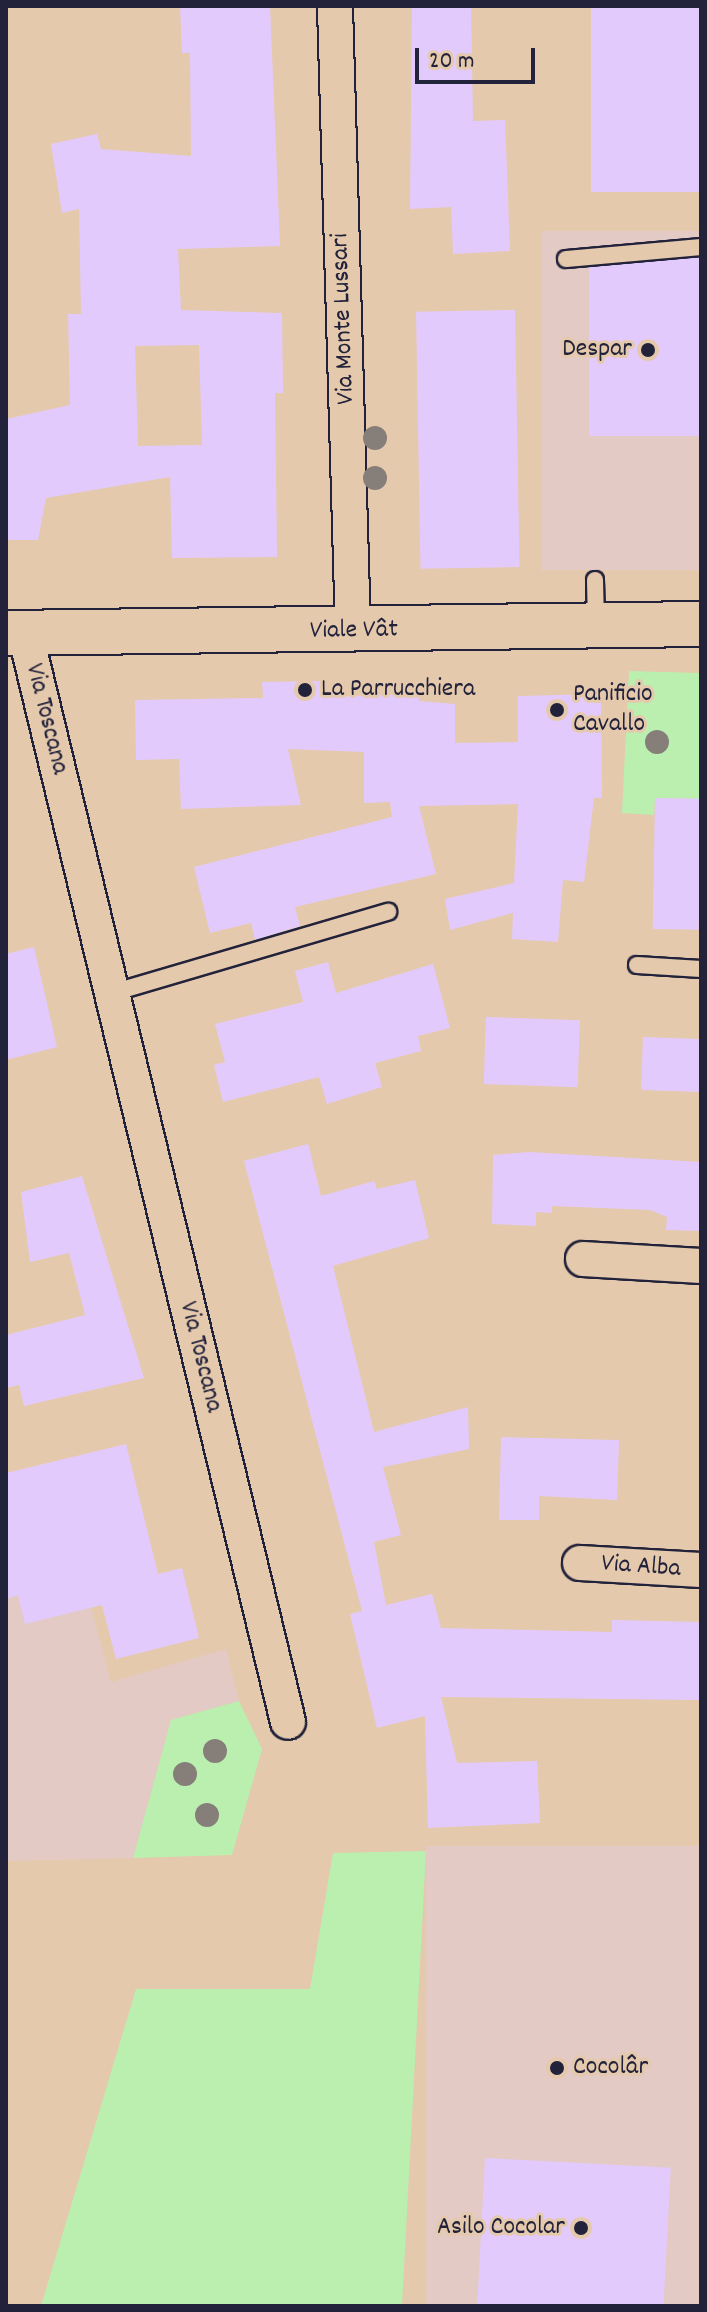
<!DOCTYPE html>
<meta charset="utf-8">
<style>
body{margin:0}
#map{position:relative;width:707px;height:2312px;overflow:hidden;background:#e5c9ac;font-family:Dekko,sans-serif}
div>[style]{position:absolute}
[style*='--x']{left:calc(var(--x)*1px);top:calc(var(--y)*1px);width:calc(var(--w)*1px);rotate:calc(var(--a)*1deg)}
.built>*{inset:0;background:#e4cac4;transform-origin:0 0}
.green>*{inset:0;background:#baefb0}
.building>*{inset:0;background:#e2cbfc;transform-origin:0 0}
.roads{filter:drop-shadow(2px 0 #22223b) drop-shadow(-2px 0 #22223b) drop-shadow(0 2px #22223b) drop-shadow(0 -2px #22223b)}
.service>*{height:16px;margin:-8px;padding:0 8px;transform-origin:8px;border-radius:8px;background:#e5c9ac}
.minor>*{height:34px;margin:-17px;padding:0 17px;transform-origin:17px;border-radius:17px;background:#e5c9ac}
.secondary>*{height:44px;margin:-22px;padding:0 22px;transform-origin:22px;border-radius:22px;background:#e5c9ac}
.trees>*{width:24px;height:24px;margin:-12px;border-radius:50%;background:#867e78}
.dots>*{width:22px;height:22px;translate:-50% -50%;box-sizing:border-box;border:4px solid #e5c9ac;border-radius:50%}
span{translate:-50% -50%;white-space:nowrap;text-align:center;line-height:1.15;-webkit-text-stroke:6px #e5c9ac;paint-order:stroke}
.street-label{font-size:26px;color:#22223b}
.poi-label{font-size:26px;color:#22223b}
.right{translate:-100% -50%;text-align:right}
.left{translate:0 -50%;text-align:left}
.frame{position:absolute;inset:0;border:8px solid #22223b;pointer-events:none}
.scale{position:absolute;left:415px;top:48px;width:120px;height:36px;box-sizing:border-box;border:4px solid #22223b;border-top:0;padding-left:10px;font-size:24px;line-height:28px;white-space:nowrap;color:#22223b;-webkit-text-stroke:6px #e5c9ac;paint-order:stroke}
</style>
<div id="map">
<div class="built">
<i style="left:701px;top:231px;width:339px;height:160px;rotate:90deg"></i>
<i style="clip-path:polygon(76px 1550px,111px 1682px,226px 1649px,239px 1701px,171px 1720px,133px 1858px,6px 1861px,6px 1569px)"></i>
<i style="left:701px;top:1846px;width:460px;height:275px;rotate:90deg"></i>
</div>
<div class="green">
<i style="clip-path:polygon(629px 671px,701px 673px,701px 799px,655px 798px,654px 815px,622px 813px)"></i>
<i style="clip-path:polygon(239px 1701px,262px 1749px,232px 1855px,133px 1858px,171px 1720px)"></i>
<i style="clip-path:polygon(426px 1851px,402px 2306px,41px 2306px,136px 1989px,310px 1989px,333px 1853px)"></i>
</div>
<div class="building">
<i style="clip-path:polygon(evenodd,180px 6px,270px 6px,280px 246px,178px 249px,181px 310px,282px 313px,283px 393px,275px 393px,277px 557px,172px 558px,170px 477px,46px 498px,38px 540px,6px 540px,6px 419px,70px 405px,68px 314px,81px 314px,79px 209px,62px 213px,51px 144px,97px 134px,101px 149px,191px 156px,190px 53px,182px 53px,180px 6px,199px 345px,202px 445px,138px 446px,135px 346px,199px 345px)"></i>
<i style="clip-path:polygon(412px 6px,471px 6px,473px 121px,505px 120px,510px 251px,453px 254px,451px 207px,410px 209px)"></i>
<i style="left:591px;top:6px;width:110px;height:186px"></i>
<i style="left:701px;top:258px;width:178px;height:112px;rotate:90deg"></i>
<i style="left:515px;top:310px;width:257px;height:99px;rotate:89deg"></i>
<i style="clip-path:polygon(323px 681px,323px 697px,419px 694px,419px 701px,455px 704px,455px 743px,518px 742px,518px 696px,601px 694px,602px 798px,594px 798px,584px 882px,563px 880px,558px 942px,512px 939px,513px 913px,450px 930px,445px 899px,514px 883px,518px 804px,419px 806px,436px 874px,295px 907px,300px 926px,255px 940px,251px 923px,210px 933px,194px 867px,392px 817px,390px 802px,364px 803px,364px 752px,288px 749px,301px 805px,181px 809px,179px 759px,136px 760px,135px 700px,263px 698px,262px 682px)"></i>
<i style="left:655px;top:798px;width:46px;height:131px;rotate:1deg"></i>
<i style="clip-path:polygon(34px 947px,57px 1047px,6px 1060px,6px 954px)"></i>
<i style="clip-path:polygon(328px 962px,336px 993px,433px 964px,450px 1028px,418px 1036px,421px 1051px,375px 1063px,382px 1087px,327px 1104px,319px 1077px,223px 1102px,214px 1065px,225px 1062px,215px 1024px,303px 1002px,295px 971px)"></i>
<i style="left:486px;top:1017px;width:94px;height:67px;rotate:2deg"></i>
<i style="left:643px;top:1037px;width:58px;height:53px;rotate:2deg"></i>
<i style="clip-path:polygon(308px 1144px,321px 1196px,374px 1181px,377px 1189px,415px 1180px,429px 1238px,333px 1266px,374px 1432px,468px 1407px,469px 1449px,383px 1467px,401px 1535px,374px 1542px,386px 1605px,432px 1594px,441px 1628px,612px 1632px,612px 1620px,701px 1622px,701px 1700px,441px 1697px,457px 1763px,537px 1761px,540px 1823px,428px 1828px,425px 1716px,377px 1728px,350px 1614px,362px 1611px,244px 1161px)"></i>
<i style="clip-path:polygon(528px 1152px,701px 1162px,701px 1231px,666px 1230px,667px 1217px,650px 1210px,552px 1206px,552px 1213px,536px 1212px,536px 1226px,492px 1224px,493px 1155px)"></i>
<i style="clip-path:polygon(82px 1176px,144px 1378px,24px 1406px,19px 1385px,6px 1388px,6px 1335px,85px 1315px,69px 1253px,30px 1262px,21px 1192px)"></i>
<i style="clip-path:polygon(501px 1437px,619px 1440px,617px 1500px,539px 1496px,539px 1520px,499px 1520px)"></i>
<i style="clip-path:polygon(126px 1444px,158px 1574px,182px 1568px,199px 1638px,116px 1659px,102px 1605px,25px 1624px,18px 1595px,6px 1599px,6px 1473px)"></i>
<i style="left:485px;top:2158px;width:186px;height:148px;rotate:3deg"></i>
</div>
<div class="roads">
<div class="service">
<i style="--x:566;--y:259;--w:136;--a:-5.1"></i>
<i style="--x:595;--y:580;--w:44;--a:88.7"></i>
<i style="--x:637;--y:965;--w:64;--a:3.6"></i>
<i style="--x:112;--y:993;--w:288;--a:-16.4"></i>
</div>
<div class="minor">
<i style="--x:335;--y:6;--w:626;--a:88.35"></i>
<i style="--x:25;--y:633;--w:1120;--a:76.42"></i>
<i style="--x:583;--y:1259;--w:118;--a:3.4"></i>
<i style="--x:580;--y:1563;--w:121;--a:3.3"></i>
</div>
<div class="secondary">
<i style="--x:6;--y:633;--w:695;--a:-0.74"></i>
</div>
</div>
<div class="trees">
<i style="left:375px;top:438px"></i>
<i style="left:375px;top:478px"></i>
<i style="left:657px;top:742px"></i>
<i style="left:215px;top:1751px"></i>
<i style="left:185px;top:1774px"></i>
<i style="left:207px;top:1815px"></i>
</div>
<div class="dots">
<i style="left:648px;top:350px;background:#22223b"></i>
<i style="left:305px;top:690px;background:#22223b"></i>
<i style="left:557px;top:710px;background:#22223b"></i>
<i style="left:557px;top:2068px;background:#22223b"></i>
<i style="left:581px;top:2228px;background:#22223b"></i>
</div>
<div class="street-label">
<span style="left:344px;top:319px;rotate:-92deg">Via Monte Lussari</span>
<span style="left:354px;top:631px;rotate:-1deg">Viale Vât</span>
<span style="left:46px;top:719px;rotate:76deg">Via Toscana</span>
<span style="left:200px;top:1357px;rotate:76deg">Via Toscana</span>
<span style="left:641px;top:1567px;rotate:4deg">Via Alba</span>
</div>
<div class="poi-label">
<span class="right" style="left:632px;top:350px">Despar</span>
<span class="left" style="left:321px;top:690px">La Parrucchiera</span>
<span class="left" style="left:573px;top:710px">Panificio<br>Cavallo</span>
<span class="left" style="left:573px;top:2068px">Cocolâr</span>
<span class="right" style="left:565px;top:2228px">Asilo Cocolar</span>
</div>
<div class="frame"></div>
<div class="scale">20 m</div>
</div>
